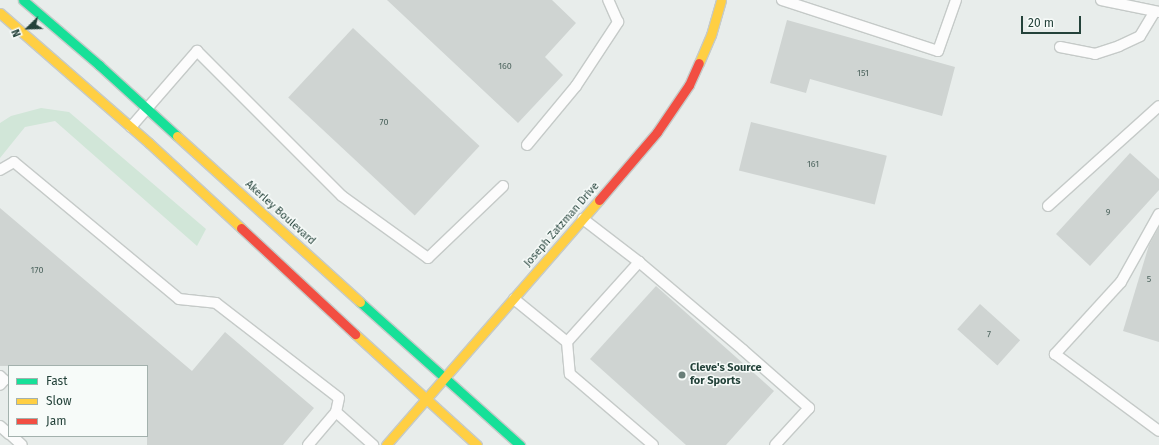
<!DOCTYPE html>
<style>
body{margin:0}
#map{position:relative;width:1159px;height:445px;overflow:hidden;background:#e8edeb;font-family:"Fira Sans",sans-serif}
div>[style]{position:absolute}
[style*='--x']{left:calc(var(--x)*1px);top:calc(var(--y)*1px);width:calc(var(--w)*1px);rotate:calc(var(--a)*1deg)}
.green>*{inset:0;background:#d1e6d8}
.building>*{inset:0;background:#cfd4d2;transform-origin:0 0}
.roads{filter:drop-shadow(1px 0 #c5cac8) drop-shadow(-1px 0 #c5cac8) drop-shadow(0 1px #c5cac8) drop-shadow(0 -1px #c5cac8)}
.lane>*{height:10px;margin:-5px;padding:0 5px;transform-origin:5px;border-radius:5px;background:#fcfcfc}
.fast>*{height:9px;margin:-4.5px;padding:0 4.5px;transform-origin:4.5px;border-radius:4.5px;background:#16e098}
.slow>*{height:9px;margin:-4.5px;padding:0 4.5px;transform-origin:4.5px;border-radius:4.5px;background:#ffcf43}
.jam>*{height:9px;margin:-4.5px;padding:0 4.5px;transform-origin:4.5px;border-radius:4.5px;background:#f24e42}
.dots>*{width:11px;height:11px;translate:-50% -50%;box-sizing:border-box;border:2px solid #f7fbf9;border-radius:50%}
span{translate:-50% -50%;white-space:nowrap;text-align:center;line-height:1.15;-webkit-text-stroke:3px #f7fbf9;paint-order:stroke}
.number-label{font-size:9px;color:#506761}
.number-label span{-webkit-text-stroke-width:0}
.street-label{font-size:11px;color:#24423a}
.poi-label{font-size:11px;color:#24423a;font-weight:700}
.left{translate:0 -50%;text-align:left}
.legend{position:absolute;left:8px;top:365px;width:140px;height:72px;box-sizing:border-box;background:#f7fbf9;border:1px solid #a3b1ad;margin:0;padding:5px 7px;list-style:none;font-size:12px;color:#24423a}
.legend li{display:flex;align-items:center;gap:8px;height:20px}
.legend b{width:20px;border:1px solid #a3b1ad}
.north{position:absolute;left:8px;top:8px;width:40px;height:40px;-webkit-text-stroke:3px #f7fbf9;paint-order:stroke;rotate:247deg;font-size:11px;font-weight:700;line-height:16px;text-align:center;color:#24423a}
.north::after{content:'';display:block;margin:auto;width:14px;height:18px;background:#24423a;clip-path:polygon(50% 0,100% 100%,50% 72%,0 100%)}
.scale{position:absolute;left:1021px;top:16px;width:60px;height:18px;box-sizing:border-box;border:2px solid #24423a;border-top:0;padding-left:5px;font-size:12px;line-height:14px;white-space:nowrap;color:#24423a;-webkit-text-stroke:3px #f7fbf9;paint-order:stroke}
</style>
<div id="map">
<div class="green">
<i style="clip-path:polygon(41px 108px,69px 112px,206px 229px,197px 246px,55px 121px,25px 127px,0 158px,0 123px,11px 116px)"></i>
</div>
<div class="building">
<i style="clip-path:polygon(387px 0,552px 0,576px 23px,545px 57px,563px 75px,518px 123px)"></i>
<i style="clip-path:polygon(787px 20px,955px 67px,942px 116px,810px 79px,806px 93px,770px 83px)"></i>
<i style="left:353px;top:28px;width:173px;height:95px;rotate:43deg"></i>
<i style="left:751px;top:122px;width:140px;height:50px;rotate:14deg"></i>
<i style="clip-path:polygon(1130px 153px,1159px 179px,1159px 190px,1090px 266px,1056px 234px)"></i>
<i style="clip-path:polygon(0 208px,192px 371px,225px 332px,314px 408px,283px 445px,147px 445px,147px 366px,0 366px)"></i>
<i style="clip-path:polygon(1159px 227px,1159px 342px,1123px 331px,1149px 245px)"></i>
<i style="clip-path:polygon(656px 286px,774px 391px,726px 445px,686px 445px,590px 359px)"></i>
<i style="left:980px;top:304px;width:54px;height:34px;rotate:42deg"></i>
</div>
<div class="roads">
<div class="lane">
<i style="--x:782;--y:0;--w:164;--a:18.1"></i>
<i style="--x:938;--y:51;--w:54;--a:-70.6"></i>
<i style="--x:1101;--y:0;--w:59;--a:11.7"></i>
<i style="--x:1060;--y:47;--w:36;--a:11"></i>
<i style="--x:1095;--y:54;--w:25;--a:-18"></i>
<i style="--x:1119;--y:46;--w:23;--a:-25"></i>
<i style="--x:1140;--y:36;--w:27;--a:-59"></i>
<i style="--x:131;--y:127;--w:101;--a:-49"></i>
<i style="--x:197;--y:51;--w:205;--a:45"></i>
<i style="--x:342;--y:196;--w:106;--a:35.8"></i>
<i style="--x:428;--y:258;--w:104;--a:-43.8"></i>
<i style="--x:527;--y:145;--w:77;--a:-50.3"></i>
<i style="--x:576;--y:86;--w:77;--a:-56.7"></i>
<i style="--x:618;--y:22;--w:24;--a:-114"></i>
<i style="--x:0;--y:170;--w:16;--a:-30"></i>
<i style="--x:14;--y:162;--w:214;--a:39.7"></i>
<i style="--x:179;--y:299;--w:37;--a:6"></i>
<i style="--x:216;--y:303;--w:155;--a:37.7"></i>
<i style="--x:339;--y:398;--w:14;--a:102"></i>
<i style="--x:1048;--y:206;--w:149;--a:-42"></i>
<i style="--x:1159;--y:214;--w:78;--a:119.2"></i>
<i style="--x:1121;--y:282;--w:98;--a:132.5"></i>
<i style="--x:1055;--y:354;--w:129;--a:36.5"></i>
<i style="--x:639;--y:262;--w:136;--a:40.2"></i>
<i style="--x:743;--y:350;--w:88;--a:41.3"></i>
<i style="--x:809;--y:408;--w:50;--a:132.6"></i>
<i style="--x:514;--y:299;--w:68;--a:39.1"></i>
<i style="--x:567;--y:342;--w:32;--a:85"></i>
<i style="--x:570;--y:374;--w:109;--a:40.5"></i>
<i style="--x:567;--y:342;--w:108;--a:-48"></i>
<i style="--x:639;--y:262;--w:71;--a:-142.5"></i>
<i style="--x:0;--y:376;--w:6;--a:45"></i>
<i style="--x:4;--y:380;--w:6;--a:129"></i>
<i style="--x:0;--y:426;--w:12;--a:42"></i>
<i style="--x:12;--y:436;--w:13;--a:42"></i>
<i style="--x:308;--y:445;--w:43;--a:-49.7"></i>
<i style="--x:336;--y:412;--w:50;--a:41.7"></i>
</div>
<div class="fast">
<i style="--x:23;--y:0;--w:100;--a:40.5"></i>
<i style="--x:99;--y:65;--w:105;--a:42.3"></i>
<i style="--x:360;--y:302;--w:215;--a:41.8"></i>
</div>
<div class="slow">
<i style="--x:0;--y:13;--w:198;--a:41.1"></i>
<i style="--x:149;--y:143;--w:125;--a:42.7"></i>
<i style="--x:699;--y:63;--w:30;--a:-67"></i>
<i style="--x:711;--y:35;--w:36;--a:-74"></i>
<i style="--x:177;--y:136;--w:247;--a:42.2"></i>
<i style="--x:355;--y:334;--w:165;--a:42.3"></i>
<i style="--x:386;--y:445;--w:325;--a:-49"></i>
</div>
<div class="jam">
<i style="--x:599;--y:200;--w:89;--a:-49.5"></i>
<i style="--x:657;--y:132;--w:57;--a:-55.8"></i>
<i style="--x:689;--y:85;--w:24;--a:-66"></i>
<i style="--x:241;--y:228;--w:156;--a:42.9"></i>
</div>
</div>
<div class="dots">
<i style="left:682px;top:375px;background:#697e78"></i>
</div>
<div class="number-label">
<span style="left:505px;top:66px">160</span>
<span style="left:863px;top:73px">151</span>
<span style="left:384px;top:122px">70</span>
<span style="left:813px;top:164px">161</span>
<span style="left:1108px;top:212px">9</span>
<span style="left:37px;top:270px">170</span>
<span style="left:1149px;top:279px">5</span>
<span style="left:989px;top:334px">7</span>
</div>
<div class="street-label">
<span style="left:280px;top:213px;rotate:42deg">Akerley Boulevard</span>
<span style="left:562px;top:225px;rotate:-49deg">Joseph Zatzman Drive</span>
</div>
<div class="poi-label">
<span class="left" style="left:690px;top:375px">Cleve's Source<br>for Sports</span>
</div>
<ul class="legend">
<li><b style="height:5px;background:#16e098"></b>Fast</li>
<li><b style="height:5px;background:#ffcf43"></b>Slow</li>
<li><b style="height:5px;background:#f24e42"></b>Jam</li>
</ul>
<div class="north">N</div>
<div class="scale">20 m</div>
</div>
